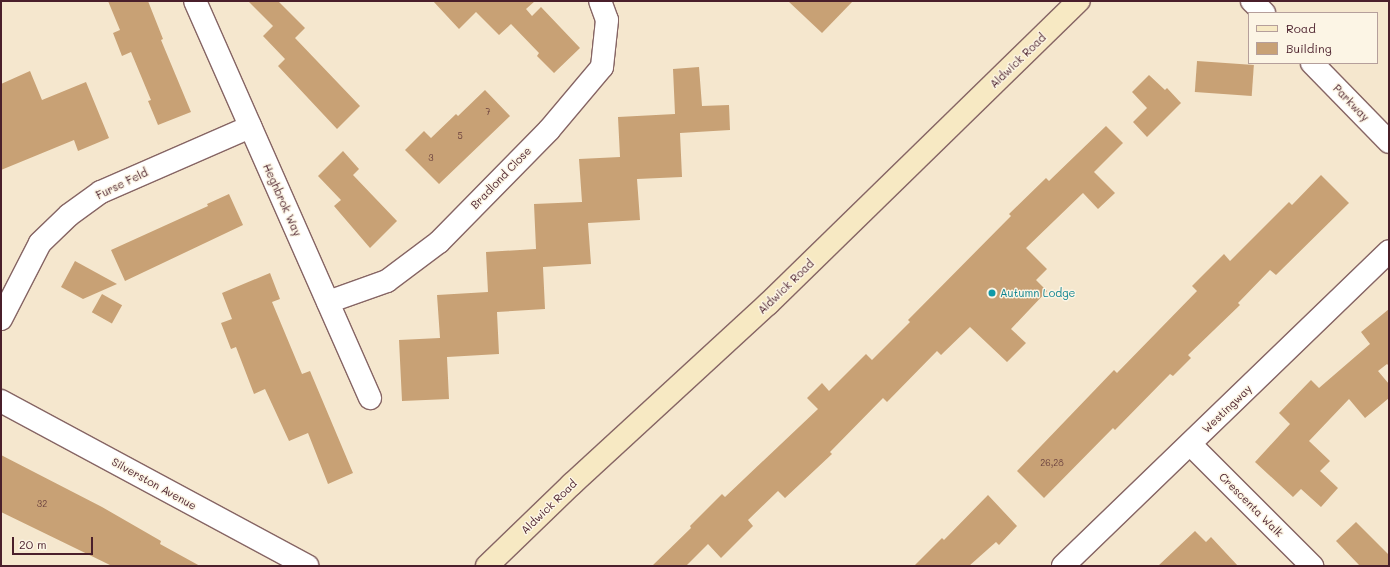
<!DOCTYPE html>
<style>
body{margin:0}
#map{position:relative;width:1390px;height:567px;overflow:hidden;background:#f5e7ce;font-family:Mali,sans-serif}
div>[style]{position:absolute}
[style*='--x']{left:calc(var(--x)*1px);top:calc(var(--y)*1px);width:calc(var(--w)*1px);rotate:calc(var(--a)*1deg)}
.building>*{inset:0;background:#c8a175;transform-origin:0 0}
.roads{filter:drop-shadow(1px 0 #866564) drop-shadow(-1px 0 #866564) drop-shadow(0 1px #866564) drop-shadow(0 -1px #866564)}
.street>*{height:22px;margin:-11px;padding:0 11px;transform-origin:11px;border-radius:11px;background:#fff}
.secondary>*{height:22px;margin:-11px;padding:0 11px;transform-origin:11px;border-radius:11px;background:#f7e9c3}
.dots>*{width:11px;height:11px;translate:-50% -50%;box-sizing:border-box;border:2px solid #fcf5e5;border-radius:50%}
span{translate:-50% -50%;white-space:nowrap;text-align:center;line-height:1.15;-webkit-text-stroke:3px #fcf5e5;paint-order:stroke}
.number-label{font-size:9px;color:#6a403e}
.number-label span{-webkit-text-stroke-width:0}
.street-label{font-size:11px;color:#4a1f2b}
.culture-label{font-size:11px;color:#0d838f}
.left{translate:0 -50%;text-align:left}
.frame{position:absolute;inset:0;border:2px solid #4a1f2b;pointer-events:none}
.legend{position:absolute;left:1248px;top:12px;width:130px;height:52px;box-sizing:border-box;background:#fcf5e5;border:1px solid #b59f9b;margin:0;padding:5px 7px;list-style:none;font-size:12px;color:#4a1f2b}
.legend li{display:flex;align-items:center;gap:8px;height:20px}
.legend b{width:20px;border:1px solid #b59f9b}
.scale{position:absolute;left:12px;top:537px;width:81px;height:18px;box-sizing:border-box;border:2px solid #4a1f2b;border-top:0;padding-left:5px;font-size:12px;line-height:14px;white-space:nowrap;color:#4a1f2b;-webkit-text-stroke:3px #fcf5e5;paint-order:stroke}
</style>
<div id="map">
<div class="building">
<i style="clip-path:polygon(108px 1px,148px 1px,163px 39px,161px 40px,191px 112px,158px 125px,148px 101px,151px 100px,131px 52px,122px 56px,113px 33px,120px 30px)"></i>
<i style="clip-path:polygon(248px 1px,278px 1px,305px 28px,295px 38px,360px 106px,337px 129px,278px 66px,285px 59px,263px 36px,273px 26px)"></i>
<i style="clip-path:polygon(433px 1px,535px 1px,526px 9px,532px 16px,541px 7px,580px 48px,554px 73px,537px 56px,539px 53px,511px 24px,499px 35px,476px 12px,459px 29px)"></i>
<i style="clip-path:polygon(788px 1px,853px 1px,822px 33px)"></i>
<i style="left:1197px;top:61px;width:57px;height:31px;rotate:4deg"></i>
<i style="clip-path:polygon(699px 67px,702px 106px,729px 105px,730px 130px,680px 133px,682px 177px,637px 179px,640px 220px,588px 223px,591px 264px,543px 267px,545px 309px,497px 312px,499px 354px,447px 357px,449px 399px,402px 401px,399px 340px,440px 338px,437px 295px,488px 292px,486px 252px,536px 249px,534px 204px,582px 202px,579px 159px,620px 157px,618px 117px,675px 114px,673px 69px)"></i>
<i style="clip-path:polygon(30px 71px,42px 100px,86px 82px,109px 138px,78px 151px,74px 140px,1px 170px,1px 84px)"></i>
<i style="clip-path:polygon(1149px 75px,1165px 90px,1167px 88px,1181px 103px,1147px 137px,1133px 122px,1147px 108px,1132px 92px)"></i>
<i style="clip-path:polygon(485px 90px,510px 116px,439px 184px,405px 150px,424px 131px,431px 138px,456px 114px,458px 116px)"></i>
<i style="clip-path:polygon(1106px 126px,1123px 143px,1094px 172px,1115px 193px,1098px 209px,1083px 193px,1026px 248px,1047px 269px,1036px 280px,1047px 291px,1011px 329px,1026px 343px,1007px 362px,970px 327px,941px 355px,937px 351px,887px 402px,883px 398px,830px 452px,832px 454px,785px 498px,778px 491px,748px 520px,753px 526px,721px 558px,708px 544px,686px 566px,652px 566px,691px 528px,690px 526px,722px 494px,725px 497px,818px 409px,807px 398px,822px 383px,829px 391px,866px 354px,872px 360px,910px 322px,908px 320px,1011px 216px,1009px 214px,1046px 178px,1049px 181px)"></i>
<i style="clip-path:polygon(343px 151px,359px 169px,353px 175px,397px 221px,370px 248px,334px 206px,341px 200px,318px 176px)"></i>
<i style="clip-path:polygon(1321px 175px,1349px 203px,1276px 275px,1270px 270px,1238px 303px,1240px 305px,1188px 355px,1191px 358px,1173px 376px,1170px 374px,1115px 430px,1113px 428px,1044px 498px,1017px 471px,1114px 370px,1117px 373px,1197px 291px,1192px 286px,1224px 254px,1230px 261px,1289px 202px,1292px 205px)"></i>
<i style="clip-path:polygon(229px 194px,243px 225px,125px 281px,111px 250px,208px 206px,207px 204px)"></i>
<i style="clip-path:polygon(75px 261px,117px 284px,83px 299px,61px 287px)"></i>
<i style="clip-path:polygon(270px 273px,280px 299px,272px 302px,302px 374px,310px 371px,353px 473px,328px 484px,308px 433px,289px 441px,265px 389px,254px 394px,236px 347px,231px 349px,221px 323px,232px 319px,222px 293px)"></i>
<i style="left:102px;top:294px;width:23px;height:21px;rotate:29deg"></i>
<i style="clip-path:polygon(1389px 309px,1389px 366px,1387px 364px,1378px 371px,1389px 384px,1389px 398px,1365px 418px,1349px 399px,1309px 441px,1330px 461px,1320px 471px,1338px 488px,1321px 507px,1301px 489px,1293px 497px,1255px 462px,1290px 424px,1279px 413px,1311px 380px,1319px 388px,1370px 344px,1361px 332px)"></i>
<i style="clip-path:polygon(1px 455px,102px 507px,161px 541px,160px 544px,200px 566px,112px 566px,1px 512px)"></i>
<i style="clip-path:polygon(988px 495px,1017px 526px,999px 545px,996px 542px,969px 566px,914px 566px,942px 538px,944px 540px)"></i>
<i style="clip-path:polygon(1356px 522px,1389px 555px,1389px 566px,1360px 566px,1336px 541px)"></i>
<i style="clip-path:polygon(1195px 531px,1206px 542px,1211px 537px,1238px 566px,1158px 566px)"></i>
</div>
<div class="roads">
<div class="street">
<i style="--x:195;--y:1;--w:434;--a:66.2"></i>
<i style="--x:1252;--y:1;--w:17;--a:45"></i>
<i style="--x:1312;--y:63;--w:110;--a:45.7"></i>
<i style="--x:328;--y:302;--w:63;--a:-19.6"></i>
<i style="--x:387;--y:281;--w:65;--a:-36.9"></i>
<i style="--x:439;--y:242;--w:157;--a:-45.5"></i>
<i style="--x:549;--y:130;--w:82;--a:-49.9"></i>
<i style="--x:602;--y:67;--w:47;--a:-83.9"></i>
<i style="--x:607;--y:20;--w:20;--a:-110"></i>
<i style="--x:1;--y:319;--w:85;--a:-62.8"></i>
<i style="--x:40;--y:243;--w:40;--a:-44"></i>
<i style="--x:69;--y:215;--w:39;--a:-36"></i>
<i style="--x:101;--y:192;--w:163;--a:-23.6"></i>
<i style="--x:1;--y:401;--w:348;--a:28.3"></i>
<i style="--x:1190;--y:444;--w:173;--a:45"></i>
<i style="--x:1063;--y:566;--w:453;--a:-44"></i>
</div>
<div class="secondary">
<i style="--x:487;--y:566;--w:118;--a:-44"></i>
<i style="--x:572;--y:484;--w:266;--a:-42.6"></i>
<i style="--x:768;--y:304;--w:434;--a:-44.3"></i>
</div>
</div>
<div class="dots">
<i style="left:992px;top:293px;background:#0f9aa8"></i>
</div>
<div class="number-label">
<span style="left:488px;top:112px">7</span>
<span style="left:460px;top:136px">5</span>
<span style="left:431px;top:158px">3</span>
<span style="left:1052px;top:463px">26,28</span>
<span style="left:42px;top:504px">32</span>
</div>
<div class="street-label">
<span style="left:1018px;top:61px;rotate:-44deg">Aldwick Road</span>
<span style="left:1351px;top:103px;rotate:46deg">Parkway</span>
<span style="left:501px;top:178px;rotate:-46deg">Bradlond Close</span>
<span style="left:122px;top:184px;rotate:-26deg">Furse Feld</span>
<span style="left:282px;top:200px;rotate:66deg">Heghbrok Way</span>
<span style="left:786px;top:287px;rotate:-44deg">Aldwick Road</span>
<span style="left:1227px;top:409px;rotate:-44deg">Westingway</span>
<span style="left:154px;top:484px;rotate:29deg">Silverston Avenue</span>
<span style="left:1251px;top:505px;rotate:45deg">Crescenta Walk</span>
<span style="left:549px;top:507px;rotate:-44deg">Aldwick Road</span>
</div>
<div class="culture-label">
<span class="left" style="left:1000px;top:293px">Autumn Lodge</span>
</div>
<div class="frame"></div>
<ul class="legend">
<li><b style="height:5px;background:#f7e9c3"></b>Road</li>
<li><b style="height:11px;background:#c8a175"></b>Building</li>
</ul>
<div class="scale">20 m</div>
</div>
